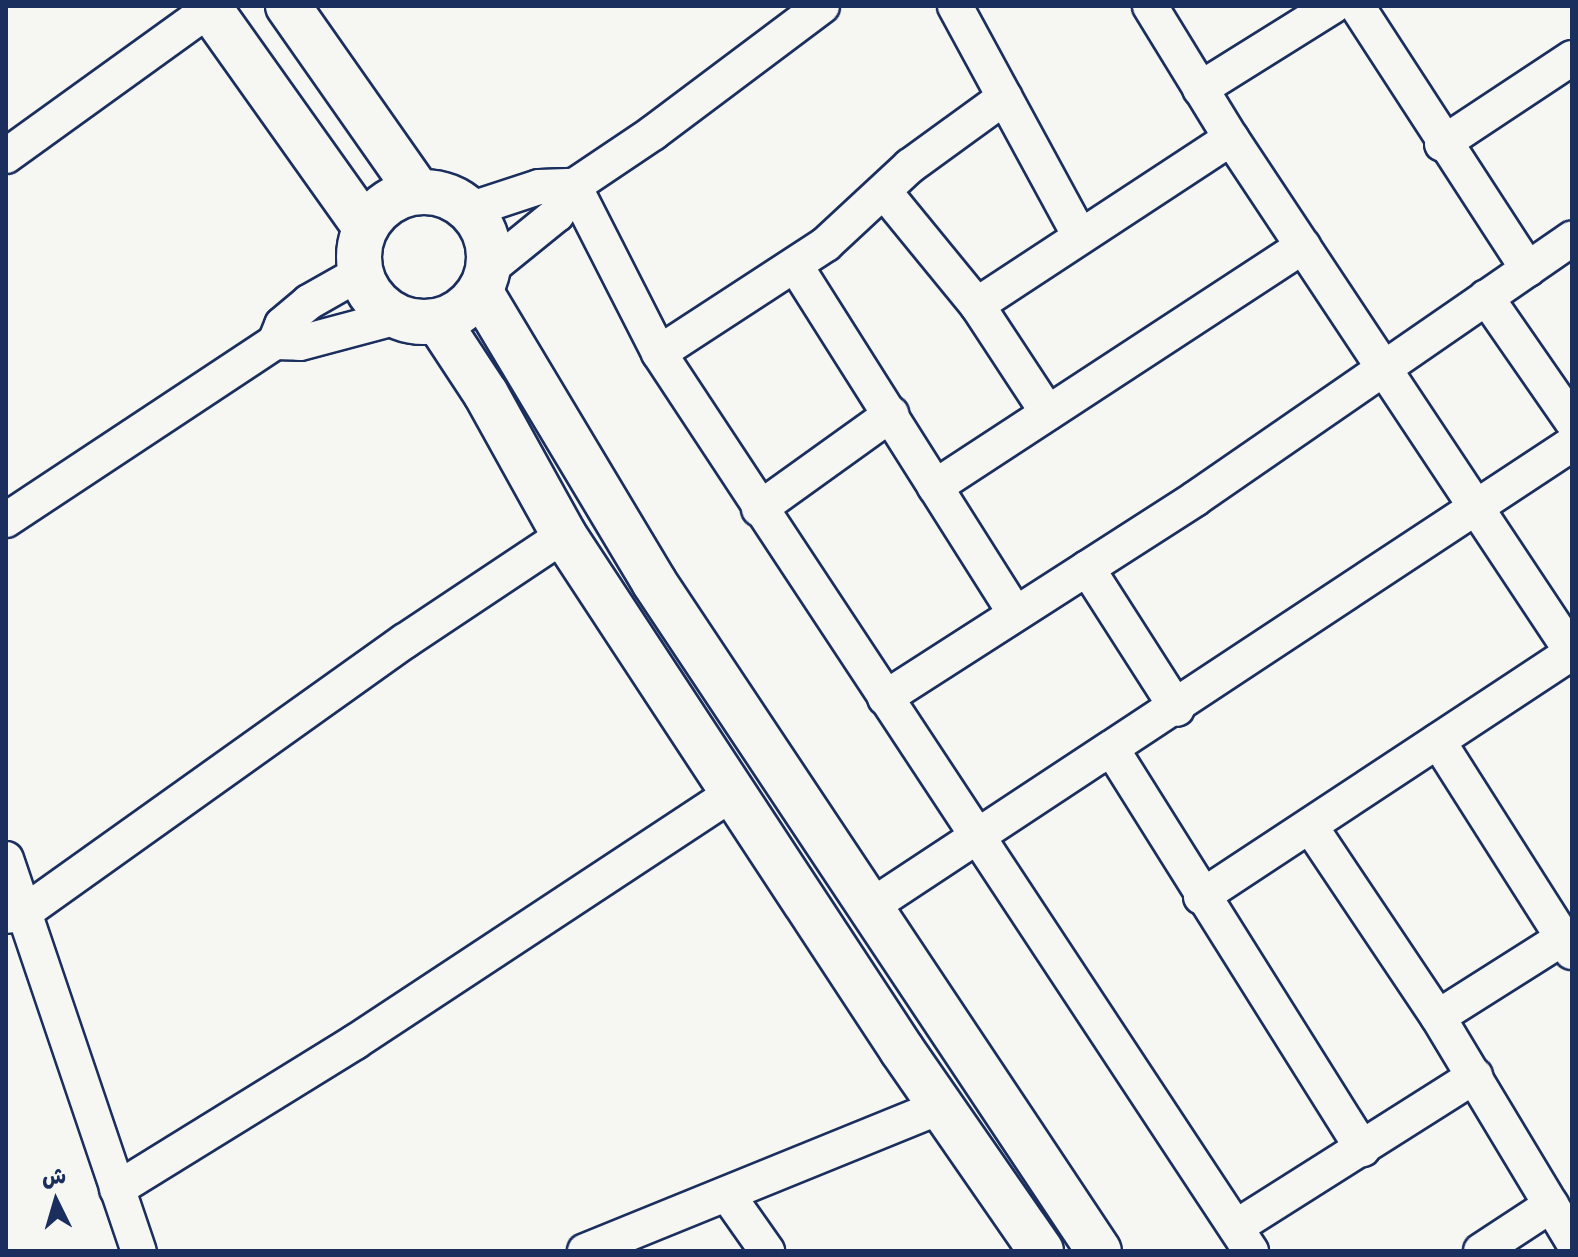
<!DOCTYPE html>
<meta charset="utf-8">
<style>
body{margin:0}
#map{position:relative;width:1578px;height:1257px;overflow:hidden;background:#f6f6f2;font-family:Itim,"Playpen Sans Arabic",sans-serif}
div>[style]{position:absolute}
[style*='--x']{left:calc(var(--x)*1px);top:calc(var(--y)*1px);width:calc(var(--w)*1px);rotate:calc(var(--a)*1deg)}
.roads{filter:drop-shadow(2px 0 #1b2f5e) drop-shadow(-2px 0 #1b2f5e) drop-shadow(0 2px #1b2f5e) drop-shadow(0 -2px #1b2f5e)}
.street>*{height:34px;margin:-17px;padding:0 17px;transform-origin:17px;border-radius:17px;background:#f6f6f2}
.primary>*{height:44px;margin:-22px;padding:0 22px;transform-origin:22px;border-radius:22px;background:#f6f6f2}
.primary>.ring{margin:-22px;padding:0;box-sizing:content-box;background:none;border:44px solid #f6f6f2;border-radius:50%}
span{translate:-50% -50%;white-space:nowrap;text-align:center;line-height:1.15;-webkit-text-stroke:7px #f6f6f2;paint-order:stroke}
.frame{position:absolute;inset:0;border:8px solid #1b2f5e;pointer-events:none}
.north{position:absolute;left:16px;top:1161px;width:80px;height:80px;-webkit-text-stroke:6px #f6f6f2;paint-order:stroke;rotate:355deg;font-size:22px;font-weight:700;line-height:32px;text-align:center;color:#1b2f5e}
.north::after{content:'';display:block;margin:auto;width:28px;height:36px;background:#1b2f5e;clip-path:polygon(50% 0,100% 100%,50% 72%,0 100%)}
</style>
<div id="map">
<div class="roads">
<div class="street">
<i style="--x:822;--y:6;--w:211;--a:143.1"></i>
<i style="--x:653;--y:133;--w:95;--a:146.1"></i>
<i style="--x:574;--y:186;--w:187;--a:63"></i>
<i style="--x:659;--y:353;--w:1076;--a:56.61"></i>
<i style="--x:955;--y:6;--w:260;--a:61.5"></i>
<i style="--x:1150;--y:6;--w:155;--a:58.5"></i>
<i style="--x:1231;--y:138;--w:617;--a:56.44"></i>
<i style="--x:1357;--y:6;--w:314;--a:57"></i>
<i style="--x:1200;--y:89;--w:157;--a:-32"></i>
<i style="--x:1442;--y:144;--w:156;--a:-33.5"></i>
<i style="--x:6;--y:156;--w:251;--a:-35.8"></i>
<i style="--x:886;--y:194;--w:144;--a:50.7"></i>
<i style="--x:977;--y:305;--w:129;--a:56.7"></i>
<i style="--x:469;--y:210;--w:74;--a:-18.2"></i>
<i style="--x:539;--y:187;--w:35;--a:-2"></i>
<i style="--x:574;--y:186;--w:33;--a:121"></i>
<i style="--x:557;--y:214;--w:89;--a:140.9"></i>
<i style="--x:795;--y:265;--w:412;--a:57.7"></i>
<i style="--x:360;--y:273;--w:59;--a:150.4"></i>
<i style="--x:309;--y:302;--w:35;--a:140"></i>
<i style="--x:282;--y:325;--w:18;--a:112"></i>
<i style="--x:275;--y:342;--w:25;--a:2"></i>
<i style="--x:300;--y:343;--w:101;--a:-14.9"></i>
<i style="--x:1486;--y:297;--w:151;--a:55.3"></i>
<i style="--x:977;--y:305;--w:304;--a:-33.3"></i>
<i style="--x:659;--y:353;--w:199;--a:-33.1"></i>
<i style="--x:826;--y:244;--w:115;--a:-42.9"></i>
<i style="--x:910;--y:166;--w:117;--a:-36"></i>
<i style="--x:935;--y:487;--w:440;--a:-33.2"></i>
<i style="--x:759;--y:509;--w:163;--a:-35.7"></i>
<i style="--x:6;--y:520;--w:323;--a:-33.5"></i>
<i style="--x:1087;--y:568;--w:167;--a:57.4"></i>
<i style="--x:885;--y:698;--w:370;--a:-32.7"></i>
<i style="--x:1196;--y:498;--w:457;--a:-34.6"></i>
<i style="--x:1438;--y:741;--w:250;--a:57.6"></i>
<i style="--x:1113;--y:751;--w:470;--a:57.9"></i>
<i style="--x:1310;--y:826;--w:230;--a:56.2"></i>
<i style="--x:1438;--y:1017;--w:260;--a:59"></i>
<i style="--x:6;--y:859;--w:414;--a:71.3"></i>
<i style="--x:1201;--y:897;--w:445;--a:-33.4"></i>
<i style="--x:873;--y:905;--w:837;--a:-33.41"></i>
<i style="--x:6;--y:916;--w:16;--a:-7"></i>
<i style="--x:22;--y:914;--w:470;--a:-35.5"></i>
<i style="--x:405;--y:641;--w:191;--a:-33.7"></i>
<i style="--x:1438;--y:1017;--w:148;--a:-32.3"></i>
<i style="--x:117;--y:1189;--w:280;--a:-31.7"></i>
<i style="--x:355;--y:1042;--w:454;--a:-33.4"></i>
<i style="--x:727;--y:1194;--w:70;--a:54.9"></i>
<i style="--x:1236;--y:1227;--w:283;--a:-32.3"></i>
<i style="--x:585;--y:1251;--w:385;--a:-22.1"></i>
<i style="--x:1481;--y:1251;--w:84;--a:-33.3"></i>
</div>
<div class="primary">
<i style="--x:208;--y:6;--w:271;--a:54.6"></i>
<i style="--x:288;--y:6;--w:227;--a:55"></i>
<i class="ring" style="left:359px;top:192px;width:86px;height:86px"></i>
<i style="--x:480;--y:291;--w:339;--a:59.1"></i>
<i style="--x:654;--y:582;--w:803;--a:56.37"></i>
<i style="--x:438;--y:321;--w:87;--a:56.7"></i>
<i style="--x:486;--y:394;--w:161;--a:61"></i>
<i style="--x:564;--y:535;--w:616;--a:56.72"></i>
<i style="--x:902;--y:1050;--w:244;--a:55.3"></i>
</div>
</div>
<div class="frame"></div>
<div class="north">ش</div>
</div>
